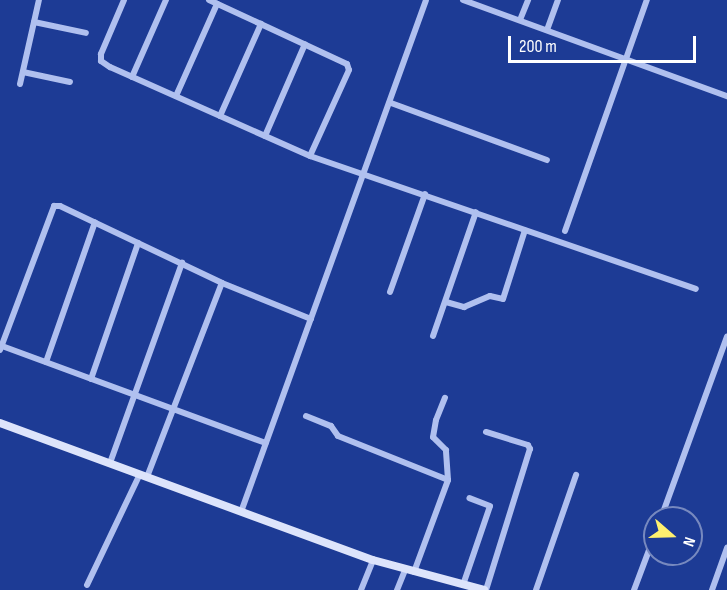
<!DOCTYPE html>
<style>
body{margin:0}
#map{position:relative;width:727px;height:590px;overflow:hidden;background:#1d3b95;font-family:"Sofia Sans Condensed",sans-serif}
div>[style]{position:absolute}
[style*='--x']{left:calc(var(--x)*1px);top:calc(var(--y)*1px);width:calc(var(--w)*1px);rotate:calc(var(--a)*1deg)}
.street>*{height:6px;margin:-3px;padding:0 3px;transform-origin:3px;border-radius:3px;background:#b0c0ef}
.secondary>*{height:8px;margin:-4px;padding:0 4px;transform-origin:4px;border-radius:4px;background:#dde4fb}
span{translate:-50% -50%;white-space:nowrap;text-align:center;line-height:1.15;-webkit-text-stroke:4.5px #1d3b95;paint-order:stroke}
.north{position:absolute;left:643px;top:506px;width:60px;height:60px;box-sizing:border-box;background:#1d3b95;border:2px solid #7789bf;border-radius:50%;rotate:110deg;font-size:16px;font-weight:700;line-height:24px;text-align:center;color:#fff}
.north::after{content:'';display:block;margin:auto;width:21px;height:27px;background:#fef06f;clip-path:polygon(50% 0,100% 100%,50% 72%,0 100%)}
.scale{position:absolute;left:508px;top:36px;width:188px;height:27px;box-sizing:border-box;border:3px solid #fff;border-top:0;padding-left:8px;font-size:18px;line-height:21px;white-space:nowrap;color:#fff;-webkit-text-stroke:4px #1d3b95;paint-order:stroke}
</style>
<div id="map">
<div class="street">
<i style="--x:124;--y:0;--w:59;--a:113.1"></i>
<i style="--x:101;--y:54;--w:7;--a:90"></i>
<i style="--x:101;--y:61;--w:11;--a:34"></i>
<i style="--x:110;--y:67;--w:219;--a:24"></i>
<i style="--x:310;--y:156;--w:408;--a:19"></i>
<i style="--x:209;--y:0;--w:152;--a:24.9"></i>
<i style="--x:347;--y:64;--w:6;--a:72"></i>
<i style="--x:349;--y:70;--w:94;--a:114.4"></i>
<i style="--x:463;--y:0;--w:281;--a:20"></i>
<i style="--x:520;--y:20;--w:22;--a:-68"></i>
<i style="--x:34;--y:22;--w:53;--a:11.9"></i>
<i style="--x:547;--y:30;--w:32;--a:-70"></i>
<i style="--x:23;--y:72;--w:48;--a:12"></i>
<i style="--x:132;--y:77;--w:84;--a:-66.2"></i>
<i style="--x:20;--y:84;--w:86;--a:-77.3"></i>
<i style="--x:176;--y:96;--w:101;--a:-66"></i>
<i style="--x:391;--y:103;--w:166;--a:20.1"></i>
<i style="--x:220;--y:116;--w:101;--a:-66"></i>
<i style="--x:265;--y:136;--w:100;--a:-66.5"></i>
<i style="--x:565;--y:231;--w:245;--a:-70.5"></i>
<i style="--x:390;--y:292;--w:104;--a:-70.3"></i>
<i style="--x:446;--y:302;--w:19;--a:16"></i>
<i style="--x:464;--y:307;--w:28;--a:-23"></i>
<i style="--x:490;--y:296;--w:13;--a:13"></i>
<i style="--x:503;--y:299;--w:72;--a:-72.3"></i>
<i style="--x:433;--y:336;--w:131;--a:-70.9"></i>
<i style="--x:2;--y:346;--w:281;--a:20.2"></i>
<i style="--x:0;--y:350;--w:154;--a:-69.4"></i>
<i style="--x:54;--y:206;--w:6;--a:0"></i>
<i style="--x:60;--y:206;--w:179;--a:25.4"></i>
<i style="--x:46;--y:362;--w:148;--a:-70.7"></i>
<i style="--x:91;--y:379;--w:144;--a:-70.9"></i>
<i style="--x:306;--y:416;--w:27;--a:22"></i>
<i style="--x:331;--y:426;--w:12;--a:55"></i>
<i style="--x:338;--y:436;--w:118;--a:21.8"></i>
<i style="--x:110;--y:463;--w:213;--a:-70.2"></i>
<i style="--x:147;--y:477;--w:208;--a:-68.9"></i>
<i style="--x:222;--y:283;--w:96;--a:22"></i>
<i style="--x:241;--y:512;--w:544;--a:-70.13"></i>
<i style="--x:661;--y:518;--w:193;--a:-70"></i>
<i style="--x:414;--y:572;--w:98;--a:-69.7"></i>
<i style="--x:448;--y:480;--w:30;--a:-94"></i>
<i style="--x:446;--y:450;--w:18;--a:-135"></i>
<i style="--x:433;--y:437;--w:17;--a:-80"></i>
<i style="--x:436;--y:420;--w:24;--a:-68"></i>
<i style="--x:87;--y:585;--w:123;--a:-64.5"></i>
<i style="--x:463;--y:585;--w:83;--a:-71.1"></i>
<i style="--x:490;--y:506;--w:22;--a:-159"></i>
<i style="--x:361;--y:590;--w:32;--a:-68"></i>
<i style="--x:397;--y:590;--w:22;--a:-68"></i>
<i style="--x:486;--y:590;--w:148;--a:-72.7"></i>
<i style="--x:530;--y:449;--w:4;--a:-117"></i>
<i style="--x:528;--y:445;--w:44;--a:-162.8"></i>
<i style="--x:536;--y:590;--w:122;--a:-70.8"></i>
<i style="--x:634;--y:590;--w:60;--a:-69.4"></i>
<i style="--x:712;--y:590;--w:45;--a:-70.3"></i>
</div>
<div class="secondary">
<i style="--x:0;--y:423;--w:397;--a:20.2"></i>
<i style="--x:373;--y:560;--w:115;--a:15.1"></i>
</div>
<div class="north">N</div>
<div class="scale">200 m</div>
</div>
